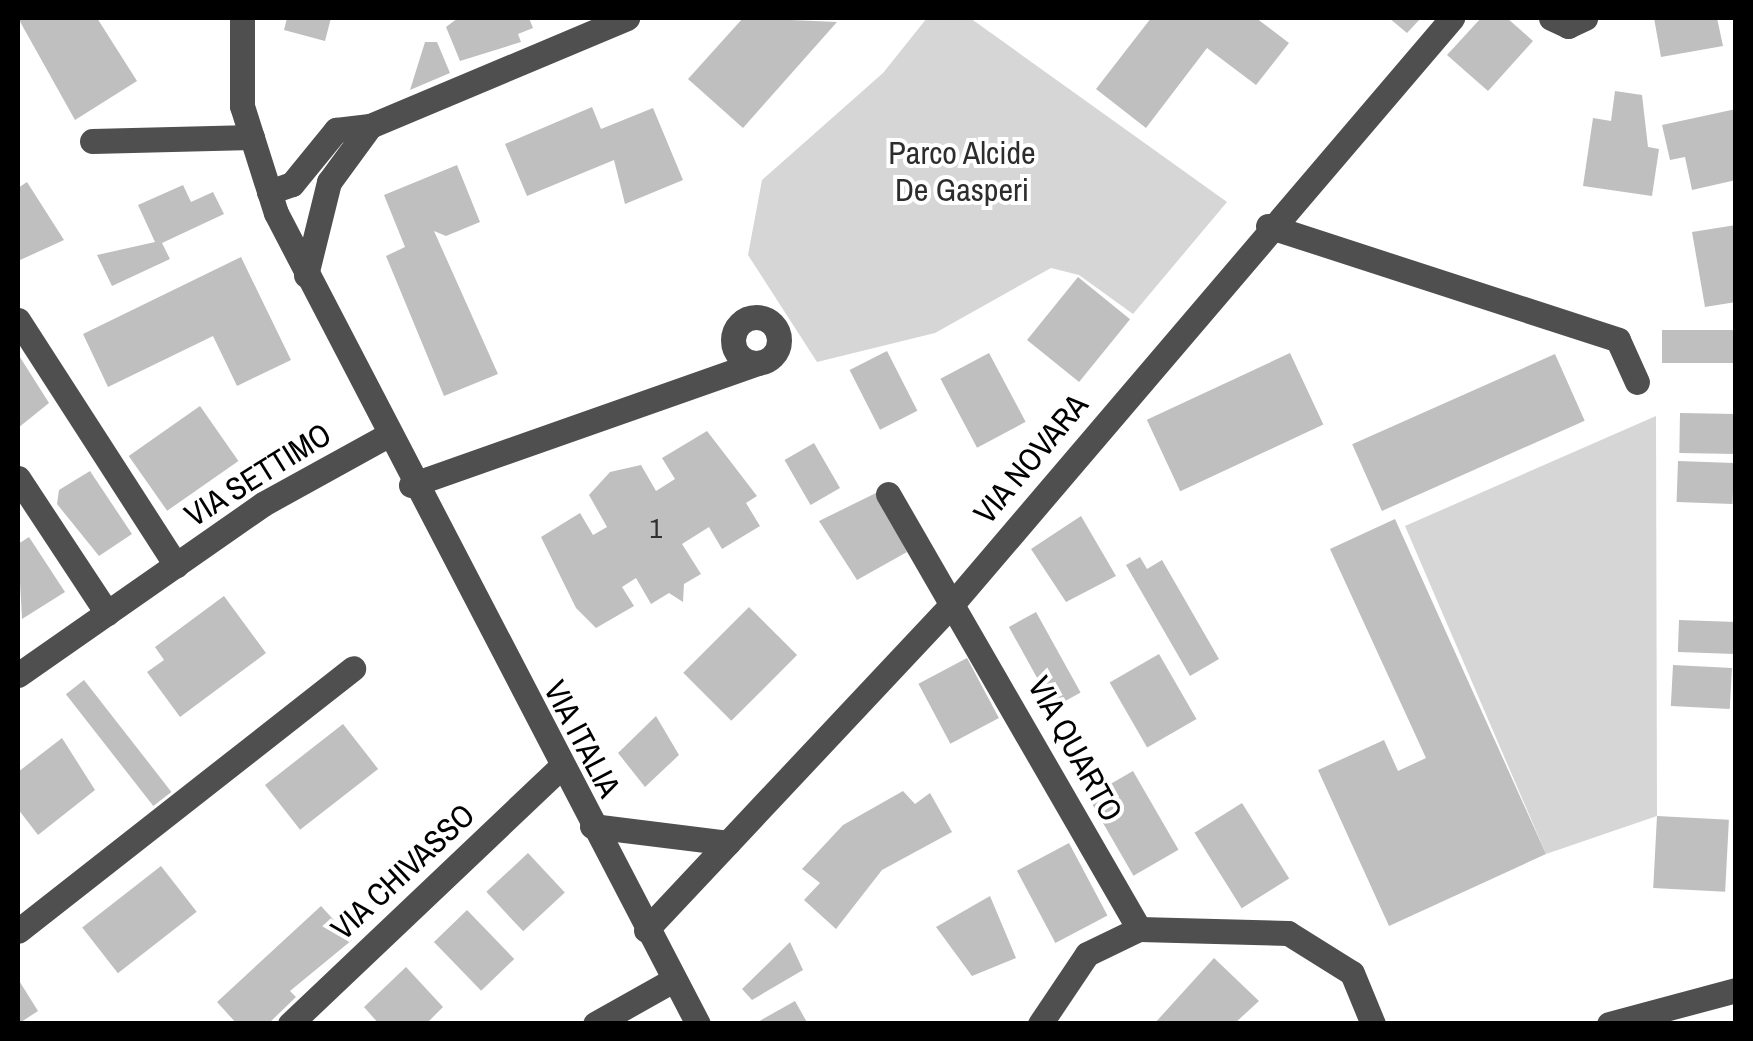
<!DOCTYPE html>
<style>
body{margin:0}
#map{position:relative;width:1753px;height:1041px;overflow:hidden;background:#fff;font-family:"Archivo Narrow",sans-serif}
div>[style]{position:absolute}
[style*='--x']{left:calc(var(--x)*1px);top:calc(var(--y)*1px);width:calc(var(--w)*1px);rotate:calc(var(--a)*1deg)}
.green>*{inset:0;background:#d6d6d6}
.building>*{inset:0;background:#bfbfbf;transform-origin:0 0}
.minor>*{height:25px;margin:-12.5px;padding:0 12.5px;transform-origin:12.5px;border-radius:12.5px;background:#4f4f4f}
.minor>.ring{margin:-12.5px;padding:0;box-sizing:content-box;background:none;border:25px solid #4f4f4f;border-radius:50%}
span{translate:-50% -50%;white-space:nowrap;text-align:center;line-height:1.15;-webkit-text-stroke:8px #fff;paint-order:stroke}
.number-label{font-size:28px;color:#303030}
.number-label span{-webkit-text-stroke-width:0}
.park-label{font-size:32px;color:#2d2d2d}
.street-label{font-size:32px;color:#000}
.frame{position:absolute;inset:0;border:20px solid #000;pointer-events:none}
</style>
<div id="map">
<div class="green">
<i style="clip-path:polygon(927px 18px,970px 18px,1227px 202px,1133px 314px,1079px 275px,1051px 268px,935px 333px,817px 362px,748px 255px,762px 180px,883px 73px)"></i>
<i style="clip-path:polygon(1656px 416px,1657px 816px,1546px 854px,1405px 526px)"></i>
</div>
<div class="building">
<i style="clip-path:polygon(18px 18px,97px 18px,137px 81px,75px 120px)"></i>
<i style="clip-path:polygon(287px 18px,331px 18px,325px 41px,284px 30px)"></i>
<i style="clip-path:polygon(458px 18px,529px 18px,533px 28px,518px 34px,521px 42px,460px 61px,446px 27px)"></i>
<i style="clip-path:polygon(743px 18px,837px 22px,743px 128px,688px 79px)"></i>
<i style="clip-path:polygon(1151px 18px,1256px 18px,1289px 43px,1256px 85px,1207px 48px,1146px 128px,1096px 89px)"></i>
<i style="clip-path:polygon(1389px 18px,1421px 18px,1407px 33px)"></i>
<i style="clip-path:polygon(1481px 18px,1507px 18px,1533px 41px,1488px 91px,1447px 55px)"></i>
<i style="clip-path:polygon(1654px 18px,1717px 18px,1723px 46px,1661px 57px)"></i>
<i style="clip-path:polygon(425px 42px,437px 42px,450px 73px,410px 90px)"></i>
<i style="clip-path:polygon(1615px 91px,1642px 95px,1648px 147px,1659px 149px,1652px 196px,1583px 186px,1593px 118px,1611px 121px)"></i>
<i style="clip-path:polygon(592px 107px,601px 129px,653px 108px,683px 180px,625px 204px,614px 160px,527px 196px,505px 144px)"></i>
<i style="clip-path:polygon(1736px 109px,1736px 180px,1692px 190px,1685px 157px,1670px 160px,1662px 125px)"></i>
<i style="clip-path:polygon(457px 165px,480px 222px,446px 236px,434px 231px,498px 374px,444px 396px,386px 256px,405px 247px,384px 195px)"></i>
<i style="clip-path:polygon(27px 182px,64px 240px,18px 261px,18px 188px)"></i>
<i style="clip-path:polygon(183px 185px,191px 202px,213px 192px,224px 214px,162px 243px,170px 259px,112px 286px,97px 255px,155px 242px,138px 205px)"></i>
<i style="clip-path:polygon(1736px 225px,1736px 302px,1705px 307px,1692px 232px)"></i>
<i style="clip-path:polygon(241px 257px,291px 360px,237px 386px,213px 336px,108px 387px,83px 334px)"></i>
<i style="left:1078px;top:277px;width:67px;height:81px;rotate:39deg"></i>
<i style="left:1736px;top:330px;width:33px;height:74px;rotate:90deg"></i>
<i style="left:887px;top:351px;width:67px;height:42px;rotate:63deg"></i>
<i style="left:989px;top:353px;width:78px;height:55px;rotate:62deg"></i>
<i style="left:1290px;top:353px;width:79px;height:158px;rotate:65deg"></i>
<i style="clip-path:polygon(18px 354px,49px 403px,18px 428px)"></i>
<i style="left:1555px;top:354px;width:73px;height:222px;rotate:66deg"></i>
<i style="left:200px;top:406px;width:67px;height:87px;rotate:55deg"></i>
<i style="left:1680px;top:413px;width:56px;height:40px;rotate:1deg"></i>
<i style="clip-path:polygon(707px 431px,757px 496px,746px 503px,760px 526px,722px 549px,709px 527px,682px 544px,701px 574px,684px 584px,683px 602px,669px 593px,651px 604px,636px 578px,622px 587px,634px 606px,596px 628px,576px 608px,541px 537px,580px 513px,593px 535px,607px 527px,589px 495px,610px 472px,641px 465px,656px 491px,675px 479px,662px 458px)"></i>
<i style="left:814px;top:443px;width:52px;height:34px;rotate:60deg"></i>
<i style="left:1678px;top:461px;width:56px;height:41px;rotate:2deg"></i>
<i style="clip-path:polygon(90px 471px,132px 534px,99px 556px,57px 504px,59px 490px)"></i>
<i style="clip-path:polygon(878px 492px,907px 552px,857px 580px,819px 521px)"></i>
<i style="clip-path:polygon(1081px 516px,1116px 576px,1066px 602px,1031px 549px)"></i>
<i style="clip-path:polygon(1395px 519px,1546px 854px,1389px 926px,1318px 770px,1384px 740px,1398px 771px,1426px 758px,1330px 549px)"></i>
<i style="clip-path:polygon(29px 537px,65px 592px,22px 619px,18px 544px)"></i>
<i style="clip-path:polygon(1140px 557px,1147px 569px,1162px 560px,1219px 659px,1190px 676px,1126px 565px)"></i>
<i style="clip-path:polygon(224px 596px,266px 653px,180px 717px,147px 672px,164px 660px,155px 647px)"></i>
<i style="left:749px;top:607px;width:68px;height:93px;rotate:45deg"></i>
<i style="left:1036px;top:612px;width:92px;height:31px;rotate:61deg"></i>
<i style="left:1679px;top:620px;width:57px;height:32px;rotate:2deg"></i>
<i style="left:1159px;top:654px;width:75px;height:57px;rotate:60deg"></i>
<i style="left:967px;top:658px;width:68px;height:55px;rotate:62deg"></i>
<i style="left:1673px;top:665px;width:59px;height:41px;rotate:3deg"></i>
<i style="left:84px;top:680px;width:142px;height:23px;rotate:52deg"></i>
<i style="clip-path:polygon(656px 716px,679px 755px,645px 787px,618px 753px)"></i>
<i style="left:343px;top:724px;width:57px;height:99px;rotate:52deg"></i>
<i style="clip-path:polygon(62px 738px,95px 790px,38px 835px,18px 809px,18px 772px)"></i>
<i style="left:1133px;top:771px;width:91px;height:52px;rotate:60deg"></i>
<i style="clip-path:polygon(903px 791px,915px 804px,930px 793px,952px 832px,882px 870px,836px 929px,804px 900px,820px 883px,802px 869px,843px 825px)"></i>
<i style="left:1242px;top:803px;width:89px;height:56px;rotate:58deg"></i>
<i style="left:1657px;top:816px;width:72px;height:72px;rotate:3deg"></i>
<i style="left:1069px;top:843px;width:82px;height:59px;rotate:62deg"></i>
<i style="left:528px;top:853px;width:54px;height:57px;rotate:47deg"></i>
<i style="left:161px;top:866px;width:58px;height:100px;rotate:52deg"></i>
<i style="clip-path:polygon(990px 896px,1016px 958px,972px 976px,936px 927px)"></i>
<i style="clip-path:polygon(321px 906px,352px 940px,290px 991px,296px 997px,268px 1024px,237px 1024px,217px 1002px)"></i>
<i style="left:467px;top:910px;width:68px;height:46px;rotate:46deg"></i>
<i style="clip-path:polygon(790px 942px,803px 970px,752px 1000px,742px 989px)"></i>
<i style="clip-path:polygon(1214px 958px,1259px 1001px,1234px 1024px,1154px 1024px)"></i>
<i style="clip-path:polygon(406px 967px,443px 1007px,426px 1024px,379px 1024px,364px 1007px)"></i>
<i style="clip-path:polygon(18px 979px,38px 1011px,18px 1024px)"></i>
<i style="clip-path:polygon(795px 1001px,808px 1024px,754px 1024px)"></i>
</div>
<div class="minor">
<i style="--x:242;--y:18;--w:88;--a:90"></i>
<i style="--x:242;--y:106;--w:112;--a:72.4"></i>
<i style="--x:276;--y:213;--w:914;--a:62.51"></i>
<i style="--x:1551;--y:18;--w:19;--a:25"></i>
<i style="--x:1568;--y:26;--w:19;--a:-25"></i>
<i style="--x:92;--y:141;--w:160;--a:-1.4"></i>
<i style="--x:269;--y:192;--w:24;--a:-19"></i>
<i style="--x:292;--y:184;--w:70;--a:-50.8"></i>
<i style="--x:336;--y:130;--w:34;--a:-7"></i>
<i style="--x:1268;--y:226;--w:368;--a:18"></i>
<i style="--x:1618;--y:340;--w:46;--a:65.7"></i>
<i style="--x:306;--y:275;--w:96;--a:-76.1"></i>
<i style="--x:329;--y:182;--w:69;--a:-53.8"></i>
<i style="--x:370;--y:126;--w:279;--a:-22.8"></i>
<i class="ring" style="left:733px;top:317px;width:21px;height:21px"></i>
<i style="--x:18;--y:320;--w:292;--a:57.2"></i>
<i style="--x:18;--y:478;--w:162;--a:56.6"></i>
<i style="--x:411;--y:485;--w:367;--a:-19.4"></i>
<i style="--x:888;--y:494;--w:502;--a:60.01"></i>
<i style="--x:18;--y:675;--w:299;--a:-34.9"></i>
<i style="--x:263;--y:504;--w:141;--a:-28.9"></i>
<i style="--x:592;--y:826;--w:137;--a:7.1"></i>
<i style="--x:646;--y:930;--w:450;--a:-46.8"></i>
<i style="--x:954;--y:602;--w:768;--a:-49.54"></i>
<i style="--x:18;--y:931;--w:426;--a:-38.1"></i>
<i style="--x:290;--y:1024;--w:372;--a:-43.5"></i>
<i style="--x:595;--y:1024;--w:90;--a:-29.4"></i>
<i style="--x:1040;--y:1024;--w:84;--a:-56.1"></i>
<i style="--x:1087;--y:954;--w:58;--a:-25.7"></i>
<i style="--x:1139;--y:929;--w:149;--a:1.5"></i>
<i style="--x:1288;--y:933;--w:75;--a:32"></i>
<i style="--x:1352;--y:973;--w:55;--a:67.6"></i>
<i style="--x:1609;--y:1024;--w:131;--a:-15"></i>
</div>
<div class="number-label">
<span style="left:656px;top:528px">1</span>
</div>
<div class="park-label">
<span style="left:962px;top:172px">Parco Alcide<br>De Gasperi</span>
</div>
<div class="street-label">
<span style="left:1031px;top:459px;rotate:-50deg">VIA NOVARA</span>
<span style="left:258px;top:475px;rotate:-32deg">VIA SETTIMO</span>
<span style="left:582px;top:739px;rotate:62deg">VIA ITALIA</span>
<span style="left:1075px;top:749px;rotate:61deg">VIA QUARTO</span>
<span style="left:403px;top:872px;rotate:-43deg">VIA CHIVASSO</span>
</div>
<div class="frame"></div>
</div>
